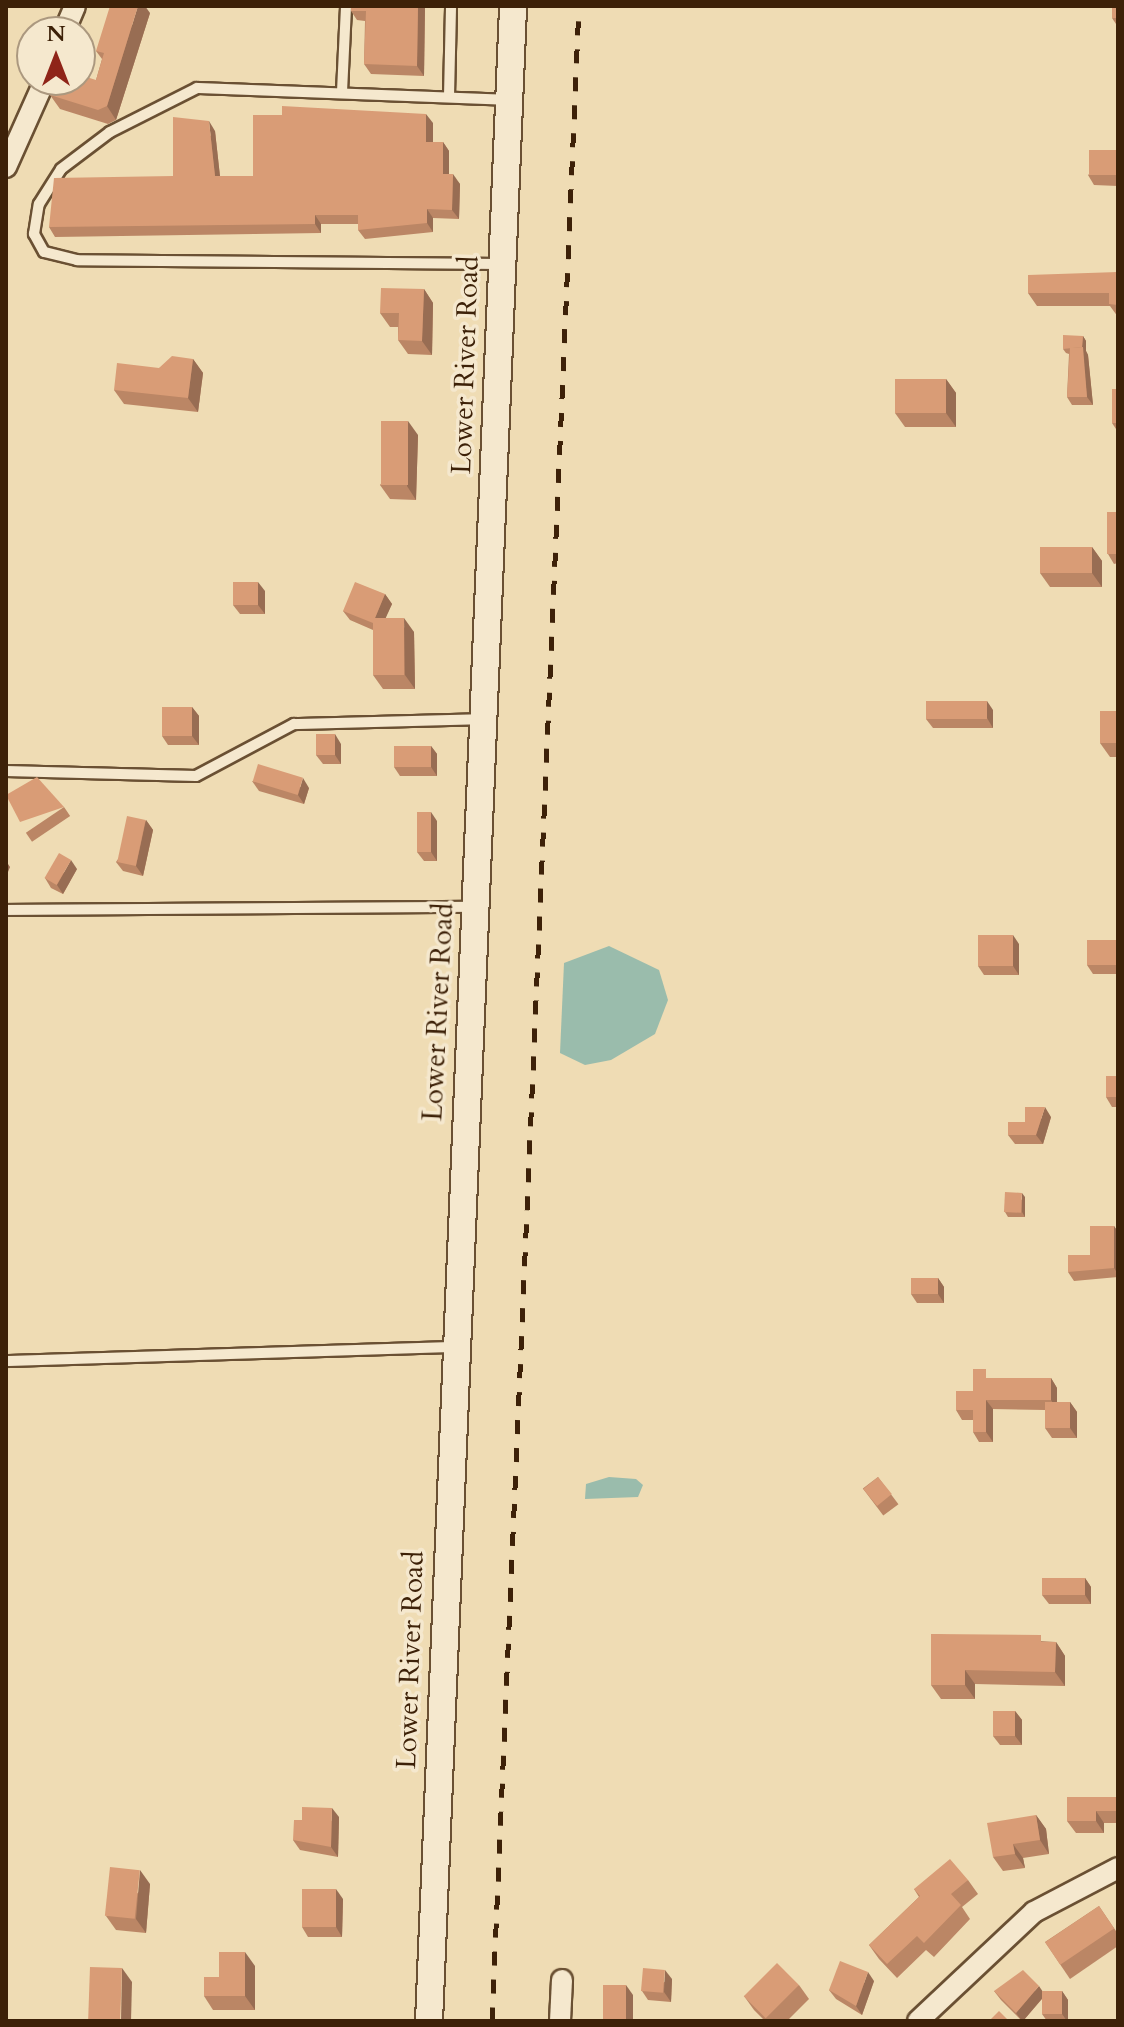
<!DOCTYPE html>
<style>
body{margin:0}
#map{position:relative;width:1124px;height:2027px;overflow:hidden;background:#efdcb4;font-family:Cardo,serif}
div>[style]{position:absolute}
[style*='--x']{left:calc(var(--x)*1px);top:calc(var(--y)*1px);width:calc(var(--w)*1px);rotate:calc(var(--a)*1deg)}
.water>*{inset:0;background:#9abcac}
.roads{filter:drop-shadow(2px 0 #6a5033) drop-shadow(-2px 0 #6a5033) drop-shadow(0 2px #6a5033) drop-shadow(0 -2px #6a5033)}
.service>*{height:10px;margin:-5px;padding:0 5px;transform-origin:5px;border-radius:5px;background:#f5e8ce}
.minor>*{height:20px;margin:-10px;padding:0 10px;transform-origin:10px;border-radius:10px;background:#f5e8ce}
.tertiary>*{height:26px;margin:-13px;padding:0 13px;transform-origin:13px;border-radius:13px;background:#f5e8ce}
.rail>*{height:5px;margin-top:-2.5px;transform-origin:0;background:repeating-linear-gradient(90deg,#3d2108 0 14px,transparent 0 28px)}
.wall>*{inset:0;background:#bb8665;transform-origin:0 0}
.shaded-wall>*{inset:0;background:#986d53}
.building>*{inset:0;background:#d99c76;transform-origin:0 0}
span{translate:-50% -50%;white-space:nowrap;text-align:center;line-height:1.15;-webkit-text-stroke:7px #f5e8ce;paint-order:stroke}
.street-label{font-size:28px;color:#3d2108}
.frame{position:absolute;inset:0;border:8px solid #3d2108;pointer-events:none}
.north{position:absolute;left:16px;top:16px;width:80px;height:80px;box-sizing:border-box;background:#f5e8ce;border:2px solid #ab987f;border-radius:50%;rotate:0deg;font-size:22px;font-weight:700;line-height:32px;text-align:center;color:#3d2108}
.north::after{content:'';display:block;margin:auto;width:28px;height:36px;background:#8f2418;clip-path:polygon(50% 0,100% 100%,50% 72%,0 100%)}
</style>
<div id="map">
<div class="water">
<i style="clip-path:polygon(609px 946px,659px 970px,668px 1000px,655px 1034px,611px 1060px,585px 1065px,560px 1053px,564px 963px)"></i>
<i style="clip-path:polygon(609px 1477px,636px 1479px,643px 1485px,638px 1497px,585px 1499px,586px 1484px)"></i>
</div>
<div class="roads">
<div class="service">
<i style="--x:342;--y:92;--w:86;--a:-87.3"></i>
<i style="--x:449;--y:96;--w:90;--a:-88.7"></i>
<i style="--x:500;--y:264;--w:423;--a:-179.5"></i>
<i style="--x:77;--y:260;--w:34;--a:-166"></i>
<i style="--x:44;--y:252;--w:21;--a:-119"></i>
<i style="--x:34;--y:234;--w:30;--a:-81"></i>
<i style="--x:39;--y:204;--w:41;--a:-57.8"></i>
<i style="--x:61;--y:169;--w:61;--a:-37.1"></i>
<i style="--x:110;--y:132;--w:97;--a:-26.8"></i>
<i style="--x:197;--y:88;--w:310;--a:2.2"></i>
<i style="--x:6;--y:771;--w:190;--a:1.5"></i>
<i style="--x:196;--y:776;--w:111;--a:-28"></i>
<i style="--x:294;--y:724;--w:189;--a:-1.5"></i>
<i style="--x:6;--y:910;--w:467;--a:-0.4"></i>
<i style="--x:6;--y:1361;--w:448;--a:-1.8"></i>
</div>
<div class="minor">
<i style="--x:64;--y:32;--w:28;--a:-67"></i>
<i style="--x:6;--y:167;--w:95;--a:-65.9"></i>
<i style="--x:560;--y:2021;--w:41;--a:-87.2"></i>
<i style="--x:918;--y:2021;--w:159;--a:-43.2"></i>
<i style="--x:1034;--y:1912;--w:95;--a:-27.6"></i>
</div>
<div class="tertiary">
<i style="--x:429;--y:2021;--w:2017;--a:-87.61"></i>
</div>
</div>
<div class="rail">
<i style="--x:492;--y:2021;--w:2017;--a:-87.53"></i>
</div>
<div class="wall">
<i style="clip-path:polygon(425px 6px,424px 76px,371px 74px,364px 64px,365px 21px,357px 20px,351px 11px)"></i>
<i style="clip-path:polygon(1118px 6px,1118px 27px,1112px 18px)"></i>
<i style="clip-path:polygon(150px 13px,116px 120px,108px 124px,60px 109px,50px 95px,96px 80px,102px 59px,96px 51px)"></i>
<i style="clip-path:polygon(433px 123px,433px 142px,443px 142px,449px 151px,449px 174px,460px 184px,459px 219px,433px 218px,433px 232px,365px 239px,358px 230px,358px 224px,321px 224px,321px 233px,55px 237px,49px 227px,173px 176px,215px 131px,220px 176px,253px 176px)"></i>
<i style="clip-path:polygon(1118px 150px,1118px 186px,1094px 185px,1088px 175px)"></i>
<i style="clip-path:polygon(1118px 272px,1118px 317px,1110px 306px,1037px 306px,1028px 293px)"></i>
<i style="clip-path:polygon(424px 289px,433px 303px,432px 355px,408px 354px,398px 340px,398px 327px,390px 327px,380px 313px)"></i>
<i style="clip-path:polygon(1083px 336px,1086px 341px,1086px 351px,1088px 355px,1093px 405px,1072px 405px,1067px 397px,1069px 354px,1066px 353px,1063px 349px)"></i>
<i style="clip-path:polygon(193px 359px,203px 373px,198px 412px,124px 404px,114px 390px,159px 368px)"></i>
<i style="clip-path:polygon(946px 379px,956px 393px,956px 427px,905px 427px,895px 413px)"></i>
<i style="clip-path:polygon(1118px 389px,1118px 432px,1112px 423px)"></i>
<i style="clip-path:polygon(418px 435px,416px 500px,390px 499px,380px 485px)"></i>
<i style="clip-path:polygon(1118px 512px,1118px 563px,1114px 564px,1108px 554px)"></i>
<i style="clip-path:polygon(1092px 547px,1102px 561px,1102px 587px,1050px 587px,1040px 573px)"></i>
<i style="clip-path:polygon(265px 591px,265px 614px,240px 614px,233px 605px)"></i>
<i style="clip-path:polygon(385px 594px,392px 604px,385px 618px,414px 632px,415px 689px,383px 689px,373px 675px,373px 630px,350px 620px,343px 611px)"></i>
<i style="clip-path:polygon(192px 707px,199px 716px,199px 745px,168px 745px,162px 736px)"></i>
<i style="clip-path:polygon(993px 710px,993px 728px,933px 728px,926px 719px)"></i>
<i style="clip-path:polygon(1118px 711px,1118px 757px,1110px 757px,1100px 743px)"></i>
<i style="clip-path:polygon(341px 744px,341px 764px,323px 764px,316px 755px)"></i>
<i style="clip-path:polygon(431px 746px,437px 754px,437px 776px,400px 776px,394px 767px)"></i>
<i style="clip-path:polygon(252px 781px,309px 788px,304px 804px,259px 791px)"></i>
<i style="left:64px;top:807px;width:11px;height:46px;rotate:56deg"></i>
<i style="clip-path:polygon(146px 820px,153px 830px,143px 876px,123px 871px,116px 862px)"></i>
<i style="clip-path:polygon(437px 821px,437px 861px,424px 861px,417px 852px)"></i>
<i style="clip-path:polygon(77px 869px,63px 894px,51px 888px,45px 878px)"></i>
<i style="clip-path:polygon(1118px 940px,1118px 974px,1093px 974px,1087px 965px)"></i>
<i style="clip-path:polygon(1019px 944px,1019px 975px,984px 975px,978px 966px)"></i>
<i style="clip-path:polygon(1118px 1076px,1118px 1107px,1112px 1107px,1106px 1097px)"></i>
<i style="clip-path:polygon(1051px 1117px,1043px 1144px,1015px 1144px,1008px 1135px,1025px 1122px)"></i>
<i style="clip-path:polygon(1025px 1197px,1025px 1217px,1008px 1217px,1005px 1212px)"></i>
<i style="clip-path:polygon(1114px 1226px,1118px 1232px,1118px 1277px,1074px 1281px,1068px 1272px,1090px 1255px)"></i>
<i style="clip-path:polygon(938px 1278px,944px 1287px,944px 1303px,917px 1303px,911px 1294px)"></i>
<i style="clip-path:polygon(992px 1378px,1051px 1378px,1057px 1388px,1057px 1402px,1070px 1402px,1077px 1412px,1077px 1438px,1052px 1438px,1045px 1428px,1045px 1410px,993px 1409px,993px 1442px,979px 1442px,973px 1432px,973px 1420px,962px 1420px,956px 1410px,973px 1391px)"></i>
<i style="left:878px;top:1477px;width:34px;height:19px;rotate:53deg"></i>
<i style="clip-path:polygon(1085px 1578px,1091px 1587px,1091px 1604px,1049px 1604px,1042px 1595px)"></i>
<i style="clip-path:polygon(931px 1634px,1056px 1642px,1065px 1656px,1065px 1686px,975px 1684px,975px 1699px,941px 1699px,931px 1685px)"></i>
<i style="clip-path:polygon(1015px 1711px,1022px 1720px,1022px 1745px,1000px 1745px,993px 1736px)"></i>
<i style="clip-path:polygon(1118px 1797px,1118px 1823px,1104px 1823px,1104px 1833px,1076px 1833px,1067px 1821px)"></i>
<i style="clip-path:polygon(1036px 1815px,1046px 1829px,1049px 1854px,1023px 1858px,1025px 1868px,1003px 1871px,993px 1857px)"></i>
<i style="clip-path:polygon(339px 1817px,338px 1857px,300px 1850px,293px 1840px)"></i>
<i style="clip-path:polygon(968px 1880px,978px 1894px,962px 1907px,970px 1919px,934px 1957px,926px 1950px,897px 1978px,879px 1959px,869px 1945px,919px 1897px,914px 1889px)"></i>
<i style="clip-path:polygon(150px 1884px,146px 1933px,116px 1930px,106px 1916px)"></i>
<i style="clip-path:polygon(343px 1899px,342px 1937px,308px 1937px,302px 1927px)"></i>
<i style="clip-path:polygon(1099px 1906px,1118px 1934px,1118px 1946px,1070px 1979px,1045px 1942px)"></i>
<i style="clip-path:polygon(255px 1966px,255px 2010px,213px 2010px,204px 1996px,219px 1977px)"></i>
<i style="clip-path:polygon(672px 1979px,671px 2002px,648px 2000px,642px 1991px)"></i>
<i style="clip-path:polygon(874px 1981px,862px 2015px,836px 1999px,829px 1990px)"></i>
<i style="clip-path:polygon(799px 1985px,809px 1999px,787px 2021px,765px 2021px,754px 2010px,744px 1996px)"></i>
<i style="clip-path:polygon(994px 1991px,1062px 1991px,1068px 2000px,1068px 2021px,1047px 2021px,1042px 2014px,1042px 1999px,1023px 2021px,1022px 2021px,1001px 2000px)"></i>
</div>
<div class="shaded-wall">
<i style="clip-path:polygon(138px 6px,145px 6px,150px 13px,116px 120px,107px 106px)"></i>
<i style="clip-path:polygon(418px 6px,425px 6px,424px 76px,417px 66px)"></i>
<i style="clip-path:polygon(426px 114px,433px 123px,433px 151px,426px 142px)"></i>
<i style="clip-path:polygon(209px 121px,215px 131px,221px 186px,215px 176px)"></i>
<i style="clip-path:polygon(443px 142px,449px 151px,449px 183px,443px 174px)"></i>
<i style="clip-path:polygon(453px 174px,460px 184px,459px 219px,452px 210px)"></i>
<i style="clip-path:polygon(427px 209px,433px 218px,433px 232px,427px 223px)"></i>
<i style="clip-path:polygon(315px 215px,321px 224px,321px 233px,315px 224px)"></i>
<i style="clip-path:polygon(424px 289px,433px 303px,432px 355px,422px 341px)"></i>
<i style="clip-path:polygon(1083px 336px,1086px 341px,1086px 351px,1088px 355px,1093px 405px,1087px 397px,1082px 349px)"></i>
<i style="clip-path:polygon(193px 359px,203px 373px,198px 412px,188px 398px)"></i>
<i style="clip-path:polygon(946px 379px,956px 393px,956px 427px,946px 413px)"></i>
<i style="clip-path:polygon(408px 421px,418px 435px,416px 500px,407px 486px)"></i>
<i style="clip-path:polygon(1092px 547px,1102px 561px,1102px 587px,1092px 573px)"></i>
<i style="clip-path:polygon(258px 582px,265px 591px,265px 614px,258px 605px)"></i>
<i style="clip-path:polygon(385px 594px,392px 604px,379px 633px,373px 623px)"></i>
<i style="clip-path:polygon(404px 618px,414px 632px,415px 689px,405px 675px)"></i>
<i style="clip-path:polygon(987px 701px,993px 710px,993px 728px,987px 718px)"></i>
<i style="clip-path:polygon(192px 707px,199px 716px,199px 745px,192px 736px)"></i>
<i style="clip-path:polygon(335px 734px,341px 744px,341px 764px,335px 755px)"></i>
<i style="clip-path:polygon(431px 746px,437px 754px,437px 776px,431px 767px)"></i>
<i style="clip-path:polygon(303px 778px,309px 788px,304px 804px,298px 795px)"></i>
<i style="clip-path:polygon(431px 812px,437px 821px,437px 861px,431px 852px)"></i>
<i style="clip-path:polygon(146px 820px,153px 830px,143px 876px,136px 866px)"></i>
<i style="clip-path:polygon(71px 860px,77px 869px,63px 894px,57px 885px)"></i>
<i style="clip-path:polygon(6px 861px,10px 867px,6px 877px)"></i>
<i style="clip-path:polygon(1013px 935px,1019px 944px,1019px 975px,1013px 966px)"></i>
<i style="clip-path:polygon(1045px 1107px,1051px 1117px,1043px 1144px,1036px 1135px)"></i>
<i style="clip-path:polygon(1022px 1193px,1025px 1197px,1025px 1217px,1022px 1212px)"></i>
<i style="clip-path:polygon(1114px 1226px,1118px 1232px,1118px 1274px,1114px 1268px)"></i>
<i style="clip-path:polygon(938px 1278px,944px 1287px,944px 1303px,938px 1294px)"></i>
<i style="clip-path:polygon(1051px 1378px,1057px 1388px,1057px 1410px,1051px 1400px)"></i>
<i style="clip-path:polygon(986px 1400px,993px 1409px,993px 1442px,986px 1432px)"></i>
<i style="clip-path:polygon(1070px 1402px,1077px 1412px,1077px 1438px,1070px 1428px)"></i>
<i style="clip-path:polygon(1085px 1578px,1091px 1587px,1091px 1604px,1085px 1595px)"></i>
<i style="clip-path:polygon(1056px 1642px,1065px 1656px,1065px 1686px,1055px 1672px)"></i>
<i style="clip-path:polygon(965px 1670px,975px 1684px,975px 1699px,965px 1685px)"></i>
<i style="clip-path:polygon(1015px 1711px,1022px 1720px,1022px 1745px,1015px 1736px)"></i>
<i style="clip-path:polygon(332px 1808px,339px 1817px,338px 1857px,331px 1847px)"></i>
<i style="clip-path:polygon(1096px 1811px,1104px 1823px,1104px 1833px,1096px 1821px)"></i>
<i style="clip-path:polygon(1036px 1815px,1046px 1829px,1049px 1854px,1040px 1840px)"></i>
<i style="clip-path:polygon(1013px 1844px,1023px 1858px,1025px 1868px,1015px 1854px)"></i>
<i style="clip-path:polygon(140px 1870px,150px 1884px,146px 1933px,136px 1919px)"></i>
<i style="clip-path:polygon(336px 1889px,343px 1899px,342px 1937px,336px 1927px)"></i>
<i style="clip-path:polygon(245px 1952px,255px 1966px,255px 2010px,245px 1996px)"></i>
<i style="clip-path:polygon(122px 1968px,132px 1982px,131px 2021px,121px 2021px)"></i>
<i style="clip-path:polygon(665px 1970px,672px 1979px,671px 2002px,664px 1992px)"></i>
<i style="clip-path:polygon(868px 1972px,874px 1981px,862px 2015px,856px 2006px)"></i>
<i style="clip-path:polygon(626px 1985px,633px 1995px,633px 2021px,626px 2021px)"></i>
<i style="clip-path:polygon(1039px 1986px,1045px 1995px,1023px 2021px,1022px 2021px,1016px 2013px)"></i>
<i style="clip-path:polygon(1062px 1991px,1068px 2000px,1068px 2021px,1067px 2021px,1062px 2014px)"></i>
</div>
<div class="building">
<i style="clip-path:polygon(110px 6px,138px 6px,107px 106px,98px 110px,50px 95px,54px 80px,80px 80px,80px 75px,96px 80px,104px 53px,96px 51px)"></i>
<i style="clip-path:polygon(351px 6px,418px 6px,417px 66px,364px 64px,366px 11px,351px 11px)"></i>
<i style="left:1112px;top:6px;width:6px;height:12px"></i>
<i style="clip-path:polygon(282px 106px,426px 114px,426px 142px,443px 142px,443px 174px,453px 174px,452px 210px,427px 209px,427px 223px,358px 230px,358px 215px,315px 215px,315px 224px,49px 227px,54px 178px,173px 176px,173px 117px,209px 121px,215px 176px,253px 176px,253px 115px,282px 115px)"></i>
<i style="left:1089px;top:150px;width:29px;height:25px"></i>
<i style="clip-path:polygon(1118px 272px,1118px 305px,1109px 304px,1109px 293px,1028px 293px,1028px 275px)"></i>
<i style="clip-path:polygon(381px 288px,424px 289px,422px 341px,398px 340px,399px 313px,380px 313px)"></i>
<i style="clip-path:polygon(1063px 335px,1083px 336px,1082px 347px,1063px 349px)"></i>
<i style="clip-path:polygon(1083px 347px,1087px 397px,1067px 397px,1070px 348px)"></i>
<i style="clip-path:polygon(172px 356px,193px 359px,188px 398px,114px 390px,117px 363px,159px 368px)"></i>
<i style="left:895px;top:379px;width:51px;height:34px"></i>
<i style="left:1112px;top:389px;width:6px;height:34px"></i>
<i style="left:381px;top:421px;width:27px;height:64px"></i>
<i style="left:1107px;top:512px;width:11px;height:42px"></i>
<i style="left:1040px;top:547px;width:52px;height:26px"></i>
<i style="left:233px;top:582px;width:25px;height:23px"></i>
<i style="clip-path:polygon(355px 582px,385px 594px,375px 618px,373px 618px,373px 623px,343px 611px)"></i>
<i style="left:373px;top:618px;width:31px;height:57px"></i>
<i style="left:926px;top:701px;width:61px;height:18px"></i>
<i style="left:162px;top:707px;width:30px;height:29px"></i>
<i style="left:1100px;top:711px;width:18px;height:32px"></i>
<i style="left:316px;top:734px;width:19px;height:21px"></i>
<i style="left:394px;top:746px;width:37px;height:21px"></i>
<i style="left:258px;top:764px;width:47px;height:18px;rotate:17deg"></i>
<i style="clip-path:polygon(37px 777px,64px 807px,20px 822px,6px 795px)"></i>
<i style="left:417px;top:812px;width:14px;height:40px"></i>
<i style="left:127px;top:816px;width:19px;height:47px;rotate:12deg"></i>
<i style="left:59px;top:853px;width:14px;height:29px;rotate:30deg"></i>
<i style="left:978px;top:935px;width:35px;height:31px"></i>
<i style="left:1087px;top:940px;width:31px;height:25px"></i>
<i style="left:1106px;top:1076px;width:12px;height:21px"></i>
<i style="clip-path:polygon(1025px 1107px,1045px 1107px,1036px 1135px,1008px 1135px,1008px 1122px,1025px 1122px)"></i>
<i style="left:1116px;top:1166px;width:2px;height:27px"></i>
<i style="left:1005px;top:1192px;width:17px;height:20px;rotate:3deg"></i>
<i style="clip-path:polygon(1090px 1226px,1114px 1226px,1114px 1268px,1068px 1272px,1068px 1255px,1090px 1255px)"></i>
<i style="left:911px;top:1278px;width:27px;height:16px"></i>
<i style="clip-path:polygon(973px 1369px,986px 1369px,986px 1378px,1051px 1378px,1051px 1400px,986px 1400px,986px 1432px,973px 1432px,973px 1410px,956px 1410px,956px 1391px,973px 1391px)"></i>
<i style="left:1045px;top:1402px;width:25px;height:26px"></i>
<i style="left:878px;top:1477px;width:22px;height:19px;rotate:51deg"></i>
<i style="left:1042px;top:1578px;width:43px;height:17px"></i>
<i style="clip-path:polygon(931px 1634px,1041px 1635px,1041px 1642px,1056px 1642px,1055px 1672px,965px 1670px,965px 1685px,931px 1685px)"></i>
<i style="left:993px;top:1711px;width:22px;height:25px"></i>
<i style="clip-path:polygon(1067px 1797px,1118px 1797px,1118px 1811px,1096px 1811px,1096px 1821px,1067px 1821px)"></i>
<i style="clip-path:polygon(302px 1807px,332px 1808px,331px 1847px,293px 1840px,294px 1820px,302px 1820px)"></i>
<i style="clip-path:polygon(1036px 1815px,1040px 1840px,1013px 1844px,1015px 1854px,993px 1857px,987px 1823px)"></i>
<i style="clip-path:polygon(950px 1859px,968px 1880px,951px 1894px,961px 1905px,924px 1943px,917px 1936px,887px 1964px,869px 1945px,920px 1896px,914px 1889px)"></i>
<i style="left:110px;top:1867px;width:30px;height:49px;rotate:6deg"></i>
<i style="left:302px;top:1889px;width:34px;height:38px"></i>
<i style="left:1099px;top:1906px;width:27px;height:65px;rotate:56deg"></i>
<i style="clip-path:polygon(219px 1952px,245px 1952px,245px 1996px,204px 1996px,204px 1977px,219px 1977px)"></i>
<i style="clip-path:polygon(840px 1961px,868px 1972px,856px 2006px,829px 1990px)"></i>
<i style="left:777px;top:1963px;width:31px;height:47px;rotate:45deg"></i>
<i style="left:90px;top:1967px;width:32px;height:54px;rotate:2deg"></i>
<i style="left:643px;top:1968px;width:22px;height:23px;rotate:5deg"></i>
<i style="clip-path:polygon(1023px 1970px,1039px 1986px,1016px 2013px,994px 1991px)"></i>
<i style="left:603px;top:1985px;width:23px;height:36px"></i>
<i style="left:1042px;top:1991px;width:20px;height:23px"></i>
<i style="clip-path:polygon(999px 2011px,1009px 2021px,989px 2021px)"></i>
</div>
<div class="street-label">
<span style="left:465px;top:365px;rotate:-88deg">Lower River Road</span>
<span style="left:438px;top:1012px;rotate:-87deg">Lower River Road</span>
<span style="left:410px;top:1660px;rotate:-88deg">Lower River Road</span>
</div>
<div class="frame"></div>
<div class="north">N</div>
</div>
